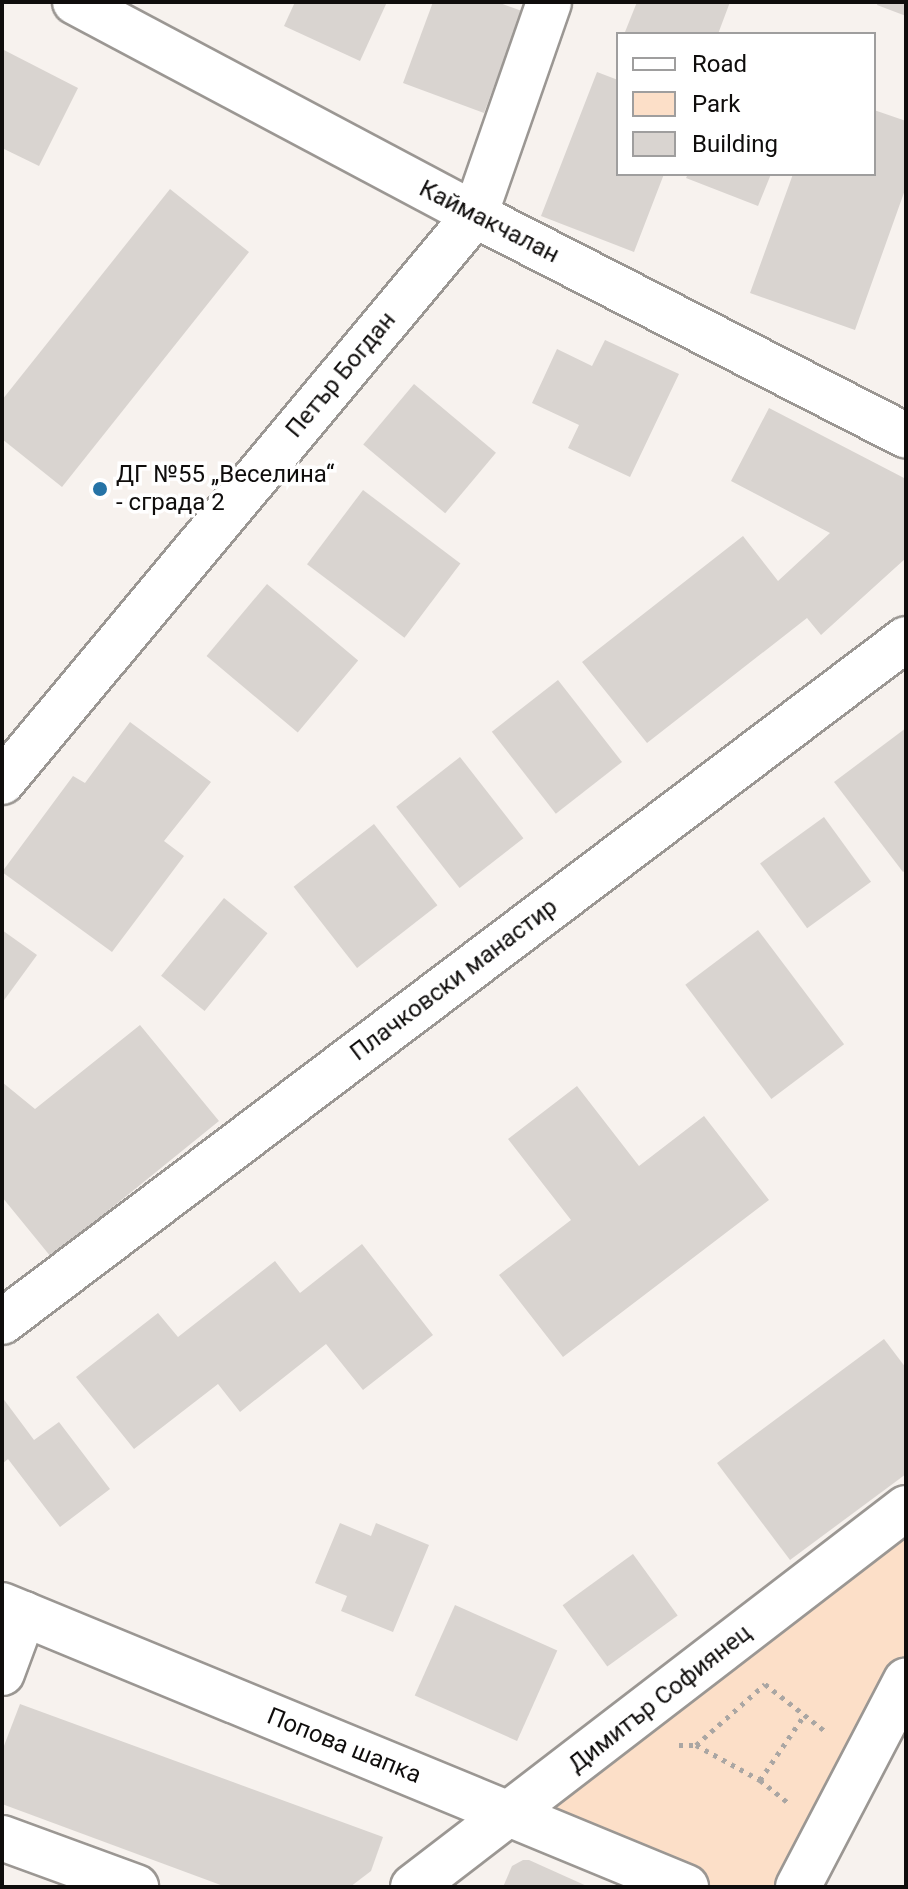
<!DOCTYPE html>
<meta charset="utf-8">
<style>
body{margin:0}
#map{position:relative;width:908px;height:1889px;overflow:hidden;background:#f7f2ee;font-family:Roboto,sans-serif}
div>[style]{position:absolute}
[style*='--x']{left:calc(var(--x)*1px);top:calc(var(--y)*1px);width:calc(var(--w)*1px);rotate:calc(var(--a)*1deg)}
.green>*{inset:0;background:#fcdfc8}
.building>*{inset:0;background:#d9d4d0;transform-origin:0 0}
.path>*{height:5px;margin-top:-2.5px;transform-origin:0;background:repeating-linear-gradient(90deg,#aaa6a3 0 4px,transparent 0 10px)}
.roads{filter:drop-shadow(2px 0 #9b9793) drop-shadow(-2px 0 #9b9793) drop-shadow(0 2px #9b9793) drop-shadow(0 -2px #9b9793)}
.minor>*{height:44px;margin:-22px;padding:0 22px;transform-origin:22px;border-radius:22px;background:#fff}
.dots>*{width:22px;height:22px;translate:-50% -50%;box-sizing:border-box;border:4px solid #fff;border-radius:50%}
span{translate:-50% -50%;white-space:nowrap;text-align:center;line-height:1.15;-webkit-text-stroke:7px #fff;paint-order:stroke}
.street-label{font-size:24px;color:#0f0d0c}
.poi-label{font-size:24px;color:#0f0d0c}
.left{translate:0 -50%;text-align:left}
.frame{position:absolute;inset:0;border:4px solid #0f0d0c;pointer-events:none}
.legend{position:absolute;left:616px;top:32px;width:260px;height:144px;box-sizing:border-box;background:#fff;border:2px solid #9f9e9e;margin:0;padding:10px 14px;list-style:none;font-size:24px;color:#0f0d0c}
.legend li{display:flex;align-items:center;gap:16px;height:40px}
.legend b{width:40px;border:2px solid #9f9e9e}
</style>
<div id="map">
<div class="green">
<i style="clip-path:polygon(906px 1508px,906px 1680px,798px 1887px,686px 1887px,511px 1815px)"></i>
</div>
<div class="building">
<i style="clip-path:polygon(295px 2px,387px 2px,360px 61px,284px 26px)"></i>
<i style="clip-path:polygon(433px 2px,497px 2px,522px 11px,484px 113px,403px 83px)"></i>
<i style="clip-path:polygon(637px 2px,730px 2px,718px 34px,630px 34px,625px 32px)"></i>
<i style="clip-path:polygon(878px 2px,906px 2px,906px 16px,877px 5px)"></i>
<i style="clip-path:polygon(2px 49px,78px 88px,39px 166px,2px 148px)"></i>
<i style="clip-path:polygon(597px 72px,618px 80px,618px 174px,664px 174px,634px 252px,541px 216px)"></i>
<i style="clip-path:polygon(874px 110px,906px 121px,906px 187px,855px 330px,750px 293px,793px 174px,874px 174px)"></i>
<i style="clip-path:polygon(688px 174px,771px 174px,758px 206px,686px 178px)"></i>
<i style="clip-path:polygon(170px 189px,249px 252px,62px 487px,2px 439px,2px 400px)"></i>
<i style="clip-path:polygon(605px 340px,679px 374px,630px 477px,568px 448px,579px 425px,532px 403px,557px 349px,592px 366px)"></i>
<i style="left:414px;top:384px;width:107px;height:79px;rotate:40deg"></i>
<i style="clip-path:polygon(769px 408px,906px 479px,906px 558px,821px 635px,807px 618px,647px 743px,582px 662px,743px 536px,778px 581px,830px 533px,731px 481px)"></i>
<i style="left:363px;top:490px;width:122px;height:93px;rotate:37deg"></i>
<i style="left:267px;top:584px;width:119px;height:94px;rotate:40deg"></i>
<i style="left:558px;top:680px;width:104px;height:84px;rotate:52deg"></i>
<i style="clip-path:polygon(130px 722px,211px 782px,164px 841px,184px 856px,112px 952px,2px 872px,73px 776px,85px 783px)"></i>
<i style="clip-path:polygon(906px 728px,906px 870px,903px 872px,834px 782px)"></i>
<i style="left:460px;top:757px;width:103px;height:81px;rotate:52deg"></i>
<i style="left:824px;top:817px;width:80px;height:79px;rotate:54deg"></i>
<i style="left:374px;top:824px;width:103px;height:102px;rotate:52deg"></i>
<i style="left:224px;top:898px;width:56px;height:100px;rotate:39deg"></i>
<i style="clip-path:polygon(2px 930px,37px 955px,2px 1003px)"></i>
<i style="left:758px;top:930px;width:143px;height:91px;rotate:53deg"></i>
<i style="clip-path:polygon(140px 1025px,219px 1121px,51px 1257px,2px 1197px,2px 1082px,35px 1109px)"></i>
<i style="clip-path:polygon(577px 1086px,639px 1166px,704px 1116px,769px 1200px,563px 1357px,499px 1275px,571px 1220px,508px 1139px)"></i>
<i style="clip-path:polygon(362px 1244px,433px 1335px,363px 1390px,326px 1344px,240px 1412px,218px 1384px,134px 1449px,76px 1377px,158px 1313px,178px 1337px,275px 1261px,300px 1293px)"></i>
<i style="clip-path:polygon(884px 1339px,906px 1368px,906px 1474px,790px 1560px,717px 1463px)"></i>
<i style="clip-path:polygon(2px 1397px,34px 1440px,59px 1422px,110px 1489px,60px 1527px,8px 1459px,2px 1464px)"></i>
<i style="clip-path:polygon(340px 1523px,371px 1536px,376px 1523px,429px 1545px,393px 1632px,341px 1611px,347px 1596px,315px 1583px)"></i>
<i style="left:633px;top:1554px;width:76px;height:87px;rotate:54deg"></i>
<i style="left:455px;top:1605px;width:112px;height:99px;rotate:24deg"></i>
<i style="clip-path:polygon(20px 1704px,383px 1837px,371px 1871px,350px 1887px,226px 1887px,2px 1804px,2px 1751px)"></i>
<i style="clip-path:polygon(523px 1860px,529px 1860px,589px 1887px,503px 1887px,512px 1866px)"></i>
</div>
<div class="path">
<i style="--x:679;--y:1745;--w:17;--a:0"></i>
<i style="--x:696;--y:1745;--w:73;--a:28.7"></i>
<i style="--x:760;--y:1780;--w:36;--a:39"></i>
<i style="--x:696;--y:1745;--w:92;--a:-41.5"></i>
<i style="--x:765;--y:1684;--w:76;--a:38.1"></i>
<i style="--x:760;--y:1780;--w:76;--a:-55.7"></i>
</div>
<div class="roads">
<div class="minor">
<i style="--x:75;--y:2;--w:453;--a:28"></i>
<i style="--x:475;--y:215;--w:484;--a:27.1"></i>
<i style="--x:2;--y:782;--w:738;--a:-50.16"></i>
<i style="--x:475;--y:215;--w:225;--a:-70.8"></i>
<i style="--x:2;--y:1322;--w:1133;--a:-37.07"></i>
<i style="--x:2;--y:1605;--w:740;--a:22.41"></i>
<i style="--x:2;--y:1673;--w:63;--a:-69.6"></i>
<i style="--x:2;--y:1838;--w:143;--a:20.1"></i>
<i style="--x:413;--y:1887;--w:622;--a:-37.55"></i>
<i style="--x:798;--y:1887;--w:233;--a:-62.4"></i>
</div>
</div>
<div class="dots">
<i style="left:100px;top:489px;background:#2573a6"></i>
</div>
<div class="street-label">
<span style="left:489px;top:222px;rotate:27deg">Каймакчалан</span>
<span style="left:341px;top:375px;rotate:-50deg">Петър Богдан</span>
<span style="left:454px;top:980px;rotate:-37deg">Плачковски манастир</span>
<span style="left:660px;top:1699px;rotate:-38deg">Димитър Софиянец</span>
<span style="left:344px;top:1746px;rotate:22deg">Попова шапка</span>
</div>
<div class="poi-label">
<span class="left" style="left:116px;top:489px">ДГ №55 „Веселина“<br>- сграда 2</span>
</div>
<div class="frame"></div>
<ul class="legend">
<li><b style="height:10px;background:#fff"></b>Road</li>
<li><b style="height:22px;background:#fcdfc8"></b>Park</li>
<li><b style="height:22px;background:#d9d4d0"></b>Building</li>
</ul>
</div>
